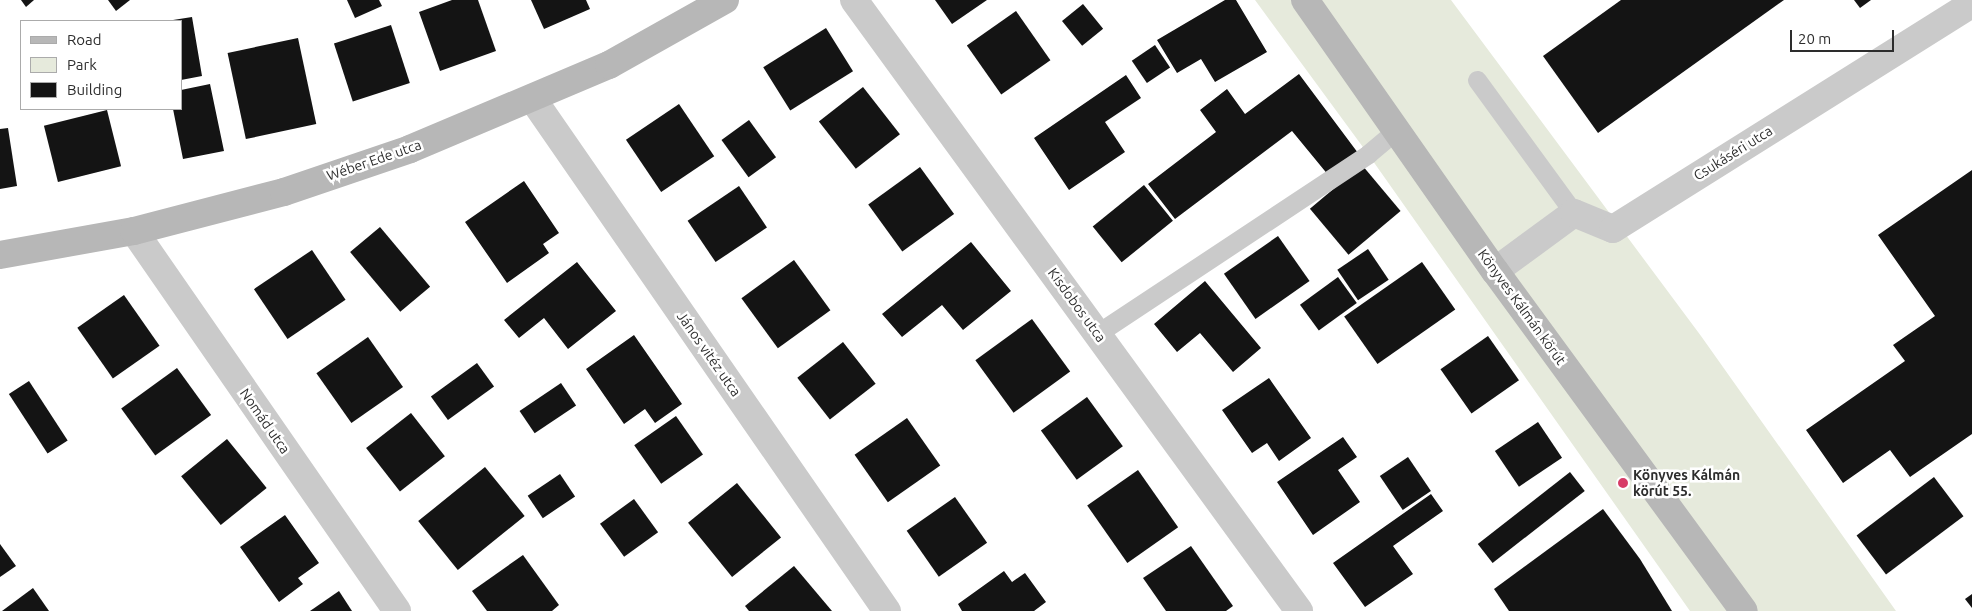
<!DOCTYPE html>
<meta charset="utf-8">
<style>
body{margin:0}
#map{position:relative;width:1972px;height:611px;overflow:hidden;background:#fff;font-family:Ubuntu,sans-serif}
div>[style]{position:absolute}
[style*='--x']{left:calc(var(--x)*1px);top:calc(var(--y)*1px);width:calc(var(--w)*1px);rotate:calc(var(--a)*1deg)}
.green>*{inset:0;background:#e6eadc}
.building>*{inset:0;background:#141414;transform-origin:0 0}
.lane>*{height:19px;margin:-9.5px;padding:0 9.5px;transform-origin:9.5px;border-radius:9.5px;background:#cacaca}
.street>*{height:28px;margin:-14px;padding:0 14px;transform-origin:14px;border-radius:14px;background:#cacaca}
.secondary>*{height:28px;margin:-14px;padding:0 14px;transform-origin:14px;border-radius:14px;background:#b7b7b7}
.dots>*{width:14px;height:14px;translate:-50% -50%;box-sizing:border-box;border:2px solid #fff;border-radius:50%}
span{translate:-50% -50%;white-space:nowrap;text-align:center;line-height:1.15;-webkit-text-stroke:5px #fff;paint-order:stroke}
.street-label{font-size:14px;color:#2d2d2d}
.poi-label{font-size:14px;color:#2d2d2d;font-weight:700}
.left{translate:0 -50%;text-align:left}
.legend{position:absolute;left:20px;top:20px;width:162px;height:90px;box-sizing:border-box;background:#fff;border:1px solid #ababab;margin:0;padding:6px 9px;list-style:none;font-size:15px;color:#2d2d2d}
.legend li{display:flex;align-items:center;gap:10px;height:25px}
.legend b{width:25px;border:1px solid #ababab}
.scale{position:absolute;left:1790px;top:30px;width:104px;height:22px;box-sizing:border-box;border:2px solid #2d2d2d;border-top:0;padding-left:6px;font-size:15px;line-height:18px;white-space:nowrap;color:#2d2d2d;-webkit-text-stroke:4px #fff;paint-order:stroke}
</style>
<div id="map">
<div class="green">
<i style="clip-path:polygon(1255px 0,1451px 0,1701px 336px,1896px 611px,1690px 611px,1368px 154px)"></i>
</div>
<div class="building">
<i style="clip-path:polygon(21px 0,34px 0,26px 7px)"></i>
<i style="clip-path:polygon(108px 0,130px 0,116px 11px)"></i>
<i style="clip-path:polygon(347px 0,379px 0,382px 6px,355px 18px)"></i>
<i style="clip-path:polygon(452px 0,478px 0,496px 51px,440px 71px,419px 12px)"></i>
<i style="clip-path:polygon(531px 0,586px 0,590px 9px,544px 29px)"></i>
<i style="clip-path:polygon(935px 0,987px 0,952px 24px)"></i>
<i style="clip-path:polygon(1225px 0,1236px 0,1267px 52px,1215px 82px,1201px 59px,1177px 73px,1157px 40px)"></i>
<i style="clip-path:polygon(1621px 0,1784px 0,1598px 133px,1543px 56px)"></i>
<i style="clip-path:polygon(1854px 0,1871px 0,1860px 8px)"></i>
<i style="left:1083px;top:4px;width:32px;height:27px;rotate:51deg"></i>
<i style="left:1016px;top:11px;width:60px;height:60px;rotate:55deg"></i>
<i style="clip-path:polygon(192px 17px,202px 76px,181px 80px,181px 21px,173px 20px)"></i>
<i style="left:391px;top:25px;width:61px;height:60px;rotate:72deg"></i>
<i style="left:826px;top:28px;width:51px;height:74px;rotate:58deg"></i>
<i style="left:298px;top:38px;width:88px;height:72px;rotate:78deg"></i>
<i style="left:1155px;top:45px;width:27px;height:28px;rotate:56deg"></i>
<i style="clip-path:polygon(1299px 74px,1358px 153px,1329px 176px,1292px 131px,1175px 219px,1148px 184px,1216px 132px,1200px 110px,1227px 89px,1245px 114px)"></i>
<i style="clip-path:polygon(1126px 75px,1141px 98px,1105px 122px,1125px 152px,1069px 190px,1034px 138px)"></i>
<i style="clip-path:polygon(210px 84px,224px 151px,183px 159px,173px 109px,181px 109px,181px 90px)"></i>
<i style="left:863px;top:87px;width:60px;height:56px;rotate:52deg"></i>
<i style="left:679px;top:104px;width:63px;height:64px;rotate:56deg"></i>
<i style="left:107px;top:110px;width:58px;height:65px;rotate:76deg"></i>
<i style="left:749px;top:120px;width:46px;height:34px;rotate:54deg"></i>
<i style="clip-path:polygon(8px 128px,17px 186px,0 189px,0 129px)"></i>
<i style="left:1362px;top:165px;width:60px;height:68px;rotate:50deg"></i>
<i style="left:920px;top:167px;width:58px;height:64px;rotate:54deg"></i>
<i style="clip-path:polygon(1972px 170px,1972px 434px,1910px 477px,1890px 450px,1843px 483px,1806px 430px,1905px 361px,1893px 345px,1935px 316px,1878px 235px)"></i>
<i style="clip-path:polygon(524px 181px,559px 233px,543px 244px,549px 253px,507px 283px,465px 222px)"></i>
<i style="left:1144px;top:185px;width:46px;height:66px;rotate:51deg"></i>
<i style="left:739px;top:186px;width:50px;height:62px;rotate:56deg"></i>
<i style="left:380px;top:227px;width:78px;height:39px;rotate:50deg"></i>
<i style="left:1278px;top:236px;width:55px;height:66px;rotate:55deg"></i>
<i style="clip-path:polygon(971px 242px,1011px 291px,963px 330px,942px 305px,902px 337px,882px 314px)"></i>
<i style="left:1368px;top:249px;width:37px;height:37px;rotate:56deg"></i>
<i style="left:312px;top:250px;width:60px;height:70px;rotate:56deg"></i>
<i style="left:794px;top:260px;width:62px;height:65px;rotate:54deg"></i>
<i style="clip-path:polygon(577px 262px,616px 311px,568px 349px,544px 318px,519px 338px,504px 320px)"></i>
<i style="left:1422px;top:262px;width:58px;height:95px;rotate:55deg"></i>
<i style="left:1338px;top:277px;width:32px;height:47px;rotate:54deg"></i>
<i style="clip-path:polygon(1205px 281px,1261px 348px,1233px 372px,1200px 333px,1177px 352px,1154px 324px)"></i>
<i style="left:124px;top:295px;width:62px;height:57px;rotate:55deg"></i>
<i style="left:1032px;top:319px;width:65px;height:70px;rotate:54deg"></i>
<i style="clip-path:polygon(634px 335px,682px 404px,655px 423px,645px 409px,624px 424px,586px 369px)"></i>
<i style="left:1488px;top:336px;width:54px;height:58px;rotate:55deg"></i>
<i style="left:368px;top:337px;width:61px;height:63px;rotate:55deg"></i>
<i style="left:843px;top:342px;width:53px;height:58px;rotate:52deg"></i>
<i style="left:477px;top:363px;width:29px;height:57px;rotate:54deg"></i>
<i style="left:177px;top:368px;width:58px;height:69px;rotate:54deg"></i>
<i style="clip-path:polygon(1269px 378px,1311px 438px,1279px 461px,1267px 443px,1252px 453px,1222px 410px)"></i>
<i style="left:29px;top:381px;width:71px;height:24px;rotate:57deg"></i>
<i style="left:561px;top:383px;width:27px;height:50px;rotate:56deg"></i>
<i style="left:1087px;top:397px;width:61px;height:57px;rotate:54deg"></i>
<i style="left:411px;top:413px;width:55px;height:57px;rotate:52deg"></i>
<i style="left:676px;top:416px;width:47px;height:51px;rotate:55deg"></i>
<i style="left:907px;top:418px;width:58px;height:64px;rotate:55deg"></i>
<i style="left:1538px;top:422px;width:43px;height:52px;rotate:56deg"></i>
<i style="clip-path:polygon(1343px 437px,1357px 457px,1338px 470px,1360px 502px,1313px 535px,1277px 482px)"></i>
<i style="left:227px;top:439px;width:63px;height:59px;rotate:51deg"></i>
<i style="left:1408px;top:457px;width:41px;height:34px;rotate:56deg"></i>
<i style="left:485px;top:467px;width:63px;height:86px;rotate:51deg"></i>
<i style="left:1138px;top:470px;width:70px;height:62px;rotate:55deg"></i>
<i style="left:1570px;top:472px;width:24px;height:117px;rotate:52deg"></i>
<i style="left:560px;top:474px;width:27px;height:39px;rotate:56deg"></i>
<i style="left:1934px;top:477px;width:49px;height:97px;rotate:53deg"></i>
<i style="left:737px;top:483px;width:70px;height:63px;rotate:51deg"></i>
<i style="clip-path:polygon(1431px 494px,1443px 511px,1393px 546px,1413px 574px,1365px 607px,1333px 563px)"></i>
<i style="left:955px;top:497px;width:56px;height:59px;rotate:55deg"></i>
<i style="left:634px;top:499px;width:41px;height:42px;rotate:54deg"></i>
<i style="clip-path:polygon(1603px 509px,1640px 559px,1672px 611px,1509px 611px,1494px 589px)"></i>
<i style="clip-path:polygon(285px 515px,319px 563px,298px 578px,303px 584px,279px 602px,240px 547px)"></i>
<i style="clip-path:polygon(0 544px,16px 566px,0 577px)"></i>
<i style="clip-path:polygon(1191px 546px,1233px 606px,1226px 611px,1166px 611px,1143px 578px)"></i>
<i style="clip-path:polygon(523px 555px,559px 605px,552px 611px,487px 611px,472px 591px)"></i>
<i style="clip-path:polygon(794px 566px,832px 611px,749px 611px,745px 606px)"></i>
<i style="clip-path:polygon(1004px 571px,1012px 582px,1025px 573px,1046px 602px,1034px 611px,962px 611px,958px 604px)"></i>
<i style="clip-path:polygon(33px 588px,49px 611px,2px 611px)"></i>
<i style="clip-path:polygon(339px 591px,352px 611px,310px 611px)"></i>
<i style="clip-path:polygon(1972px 594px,1972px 608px,1965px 599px)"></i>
</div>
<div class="lane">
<i style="--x:1477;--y:80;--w:165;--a:53.9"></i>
<i style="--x:1098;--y:333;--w:324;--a:-33.5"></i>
<i style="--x:1368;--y:154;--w:38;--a:-40"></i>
</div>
<div class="street">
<i style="--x:854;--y:0;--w:756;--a:53.93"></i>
<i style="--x:532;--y:98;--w:624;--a:55.32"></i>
<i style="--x:134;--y:231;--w:462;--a:55.3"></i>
<i style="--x:1495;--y:271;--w:98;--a:-36.3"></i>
<i style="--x:1574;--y:213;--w:42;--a:22.3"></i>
<i style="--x:1613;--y:229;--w:424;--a:-32.1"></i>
</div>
<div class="secondary">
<i style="--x:1305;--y:0;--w:331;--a:55"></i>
<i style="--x:1495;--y:271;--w:421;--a:53.8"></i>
<i style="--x:0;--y:255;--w:136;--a:-10.2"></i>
<i style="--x:134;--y:231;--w:155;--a:-14.6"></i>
<i style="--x:284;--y:192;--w:133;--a:-18.8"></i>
<i style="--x:410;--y:149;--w:216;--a:-22.9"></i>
<i style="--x:609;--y:65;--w:133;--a:-29.3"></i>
</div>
<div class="dots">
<i style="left:1623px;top:483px;background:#d73c67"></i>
</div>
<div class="street-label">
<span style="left:1733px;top:153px;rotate:-32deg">Csukáséri utca</span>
<span style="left:374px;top:160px;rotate:-19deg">Wéber Ede utca</span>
<span style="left:1077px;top:305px;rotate:54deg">Kisdobos utca</span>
<span style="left:1522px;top:307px;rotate:54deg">Könyves Kálmán körút</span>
<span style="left:709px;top:354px;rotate:55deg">János vitéz utca</span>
<span style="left:265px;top:421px;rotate:55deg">Nomád utca</span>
</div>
<div class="poi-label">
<span class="left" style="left:1633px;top:483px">Könyves Kálmán<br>körút 55.</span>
</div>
<ul class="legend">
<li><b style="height:6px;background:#b7b7b7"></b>Road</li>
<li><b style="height:14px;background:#e6eadc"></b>Park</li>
<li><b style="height:14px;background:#141414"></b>Building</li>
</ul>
<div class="scale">20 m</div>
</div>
